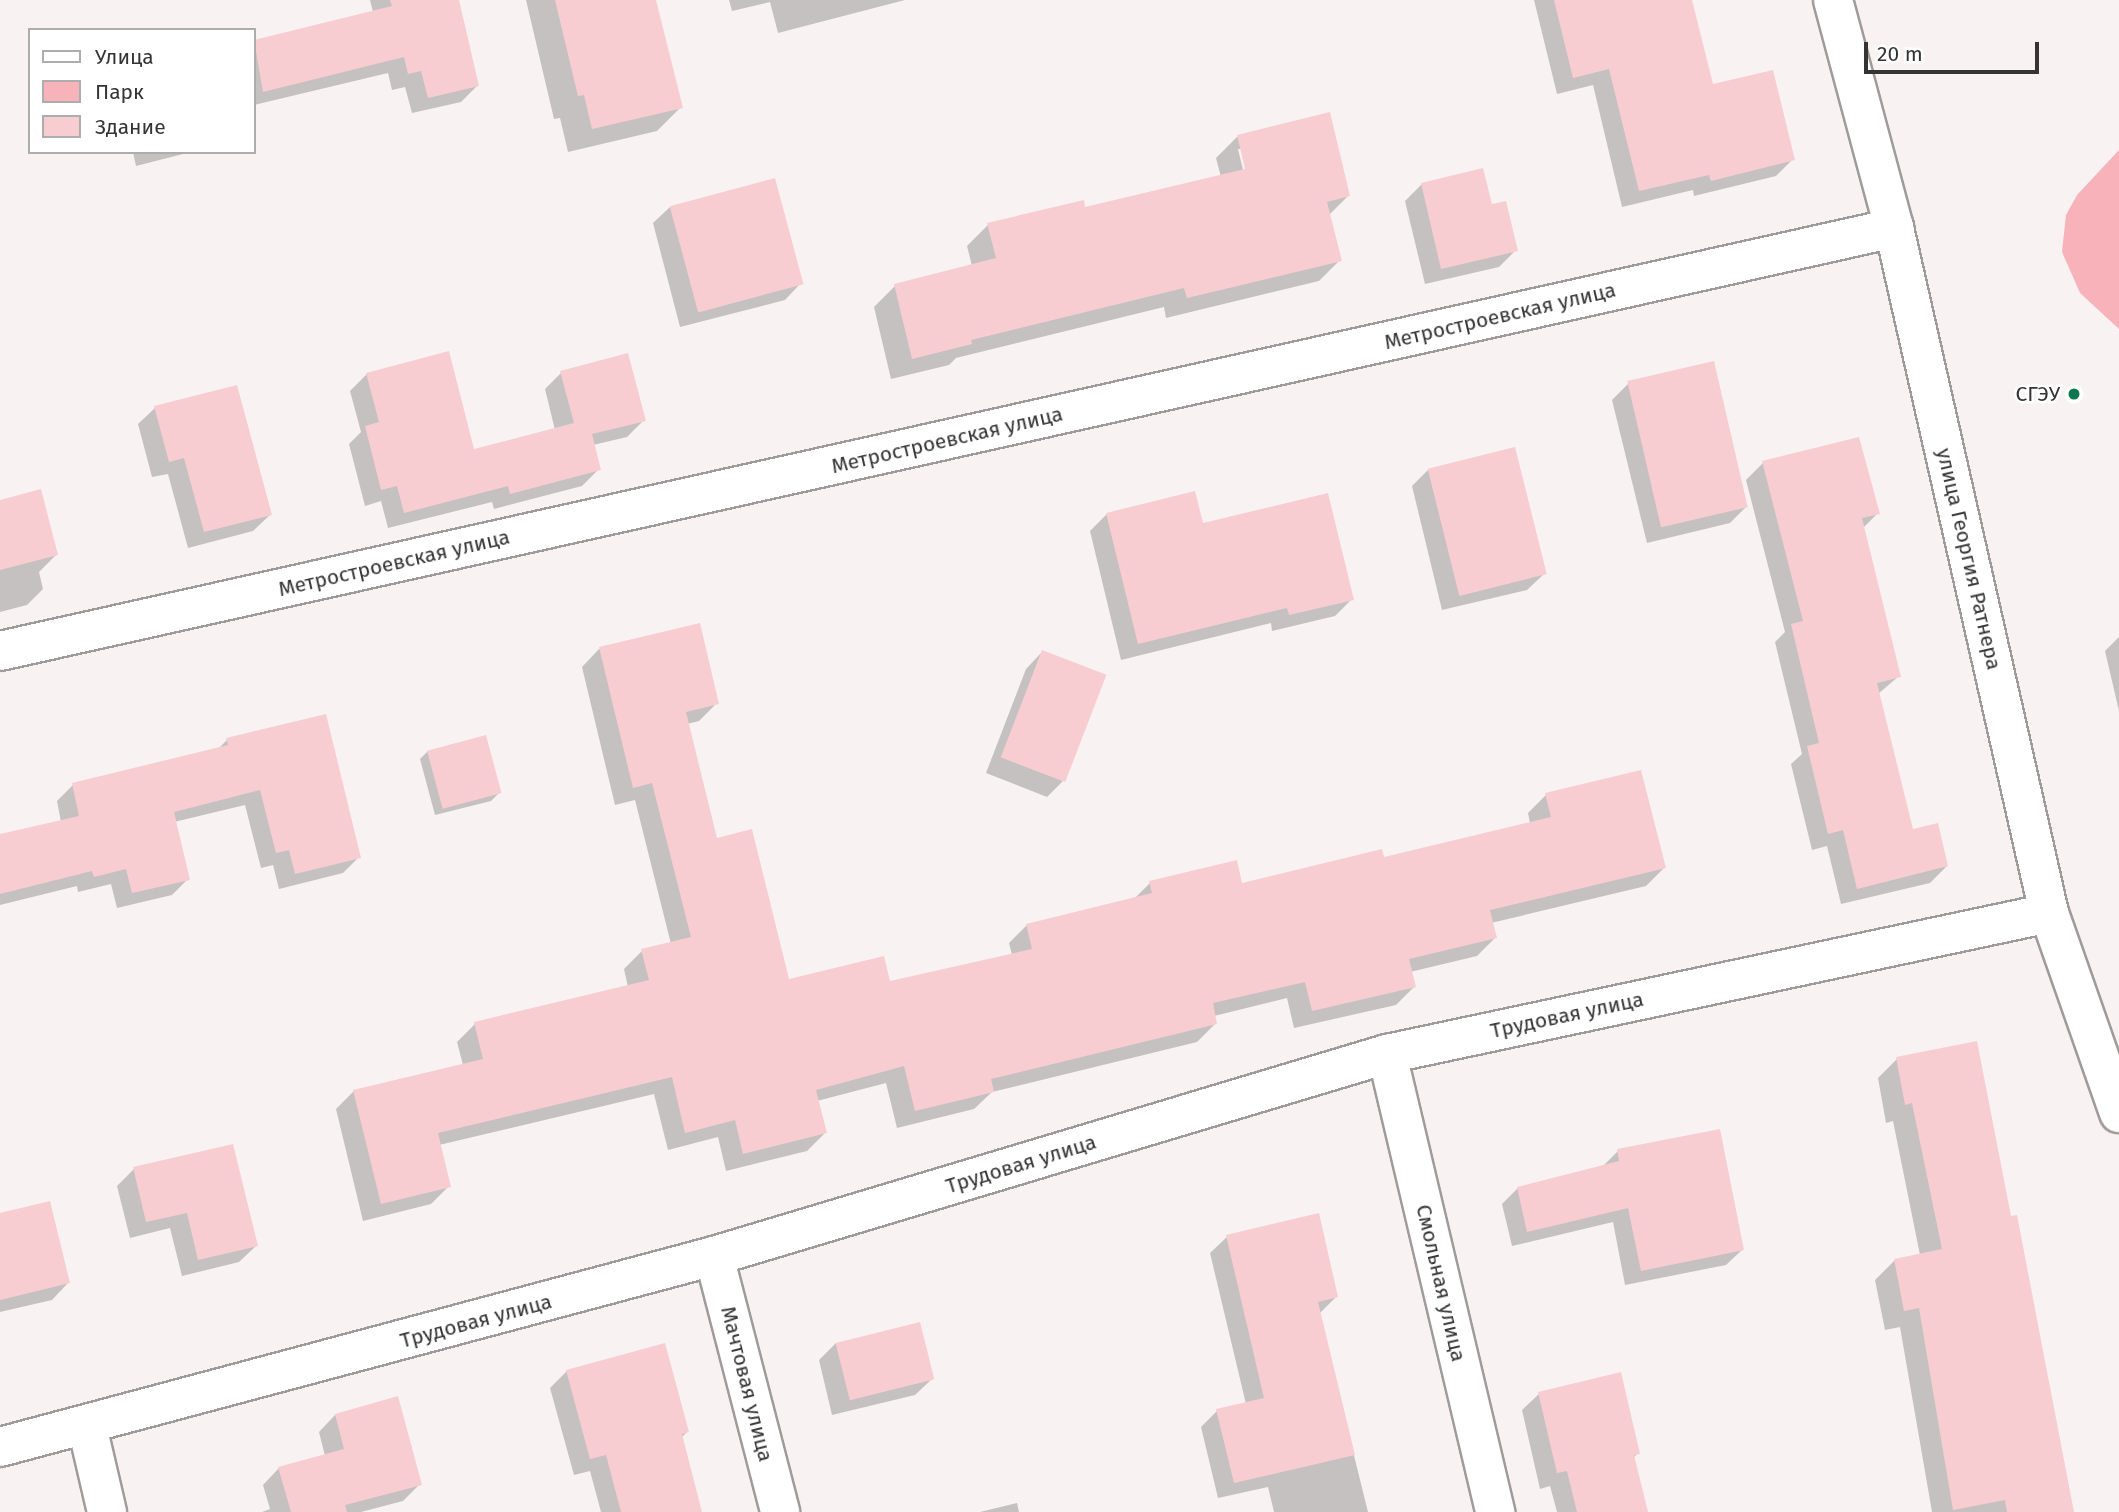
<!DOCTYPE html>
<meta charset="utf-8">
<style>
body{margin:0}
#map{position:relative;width:2119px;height:1512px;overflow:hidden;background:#f8f2f2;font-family:"Fira Sans",sans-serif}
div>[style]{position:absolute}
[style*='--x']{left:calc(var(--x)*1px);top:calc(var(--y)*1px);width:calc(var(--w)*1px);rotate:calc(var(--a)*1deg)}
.green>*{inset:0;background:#f8b2ba}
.shadow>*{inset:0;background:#0003}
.building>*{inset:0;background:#f8cdd2;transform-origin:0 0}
.roads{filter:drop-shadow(2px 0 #a09b9b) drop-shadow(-2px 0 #a09b9b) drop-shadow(0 2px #a09b9b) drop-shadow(0 -2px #a09b9b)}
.minor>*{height:38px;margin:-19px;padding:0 19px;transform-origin:19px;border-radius:19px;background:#fff}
.dots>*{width:19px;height:19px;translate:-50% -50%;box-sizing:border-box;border:4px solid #fff;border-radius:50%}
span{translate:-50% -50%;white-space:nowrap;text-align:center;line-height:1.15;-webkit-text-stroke:5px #fff;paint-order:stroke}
.street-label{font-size:21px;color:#353333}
.poi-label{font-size:21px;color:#353333}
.right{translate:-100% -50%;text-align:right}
.legend{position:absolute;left:28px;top:28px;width:228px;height:126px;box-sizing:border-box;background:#fff;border:2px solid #aeadad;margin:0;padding:9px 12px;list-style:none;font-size:21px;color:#353333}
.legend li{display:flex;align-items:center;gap:14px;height:35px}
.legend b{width:35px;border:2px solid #aeadad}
.scale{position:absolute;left:1864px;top:42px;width:175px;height:32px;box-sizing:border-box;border:4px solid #353333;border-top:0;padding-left:9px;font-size:21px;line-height:24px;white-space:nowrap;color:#353333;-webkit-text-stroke:5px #fff;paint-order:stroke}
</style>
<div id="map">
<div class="green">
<i style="clip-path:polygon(2119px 150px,2119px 329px,2080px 293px,2062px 252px,2066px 215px,2077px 195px)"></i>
</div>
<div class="shadow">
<i style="clip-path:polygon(370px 0,457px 0,478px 85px,461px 102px,412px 113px,405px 87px,392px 90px,388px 73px,254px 105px,254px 41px,373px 12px)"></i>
<i style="clip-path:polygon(526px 0,654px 0,681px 107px,657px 131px,568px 152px,560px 118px,554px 119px)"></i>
<i style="clip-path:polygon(729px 0,905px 0,778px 33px,770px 2px,732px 11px)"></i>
<i style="clip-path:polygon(1534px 0,1690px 0,1712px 86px,1793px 159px,1776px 176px,1694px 196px,1693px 190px,1622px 207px,1593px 85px,1557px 94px)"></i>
<i style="clip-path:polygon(evenodd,1237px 137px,1348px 196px,1329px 215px,1340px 260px,1319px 281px,1166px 318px,1164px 307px,956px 358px,949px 365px,891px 379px,874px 307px,895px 286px,972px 266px,967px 246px,988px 225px,1084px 209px,1221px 177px,1216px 158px,1237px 137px,1238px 149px,1242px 149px,1249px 178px,1245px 178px,1238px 149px)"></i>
<i style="clip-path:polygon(133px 152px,191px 152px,136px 166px)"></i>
<i style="clip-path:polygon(1422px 184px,1491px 206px,1516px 250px,1499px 267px,1425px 284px,1405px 201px)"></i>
<i style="clip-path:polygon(670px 207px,801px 283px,785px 300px,680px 327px,653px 223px)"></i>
<i style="clip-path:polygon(561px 373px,644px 420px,627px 437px,593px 445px,599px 469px,582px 486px,494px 509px,492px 502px,388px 528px,381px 501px,365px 506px,349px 444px,361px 432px,350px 391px,367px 374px,473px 451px,555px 430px,545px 389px)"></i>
<i style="clip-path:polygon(1629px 383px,1747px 506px,1730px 523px,1647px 543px,1612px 400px)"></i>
<i style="clip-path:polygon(155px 408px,270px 515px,253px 531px,188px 548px,168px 474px,152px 477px,138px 424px)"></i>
<i style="clip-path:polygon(1763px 463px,1878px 513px,1863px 528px,1899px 676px,1878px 694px,1911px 831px,1947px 866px,1930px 883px,1841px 904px,1827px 846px,1812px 850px,1791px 764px,1802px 754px,1775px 642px,1785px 632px,1746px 480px)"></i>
<i style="clip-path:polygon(1428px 470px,1544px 574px,1527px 590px,1442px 610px,1412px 486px)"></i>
<i style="clip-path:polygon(0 502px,56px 555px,39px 572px,43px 589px,27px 605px,0 612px)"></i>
<i style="clip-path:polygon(1107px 514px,1202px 525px,1352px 599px,1335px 616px,1272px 631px,1271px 623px,1121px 660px,1090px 531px)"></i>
<i style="clip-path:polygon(2119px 637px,2119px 711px,2105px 651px)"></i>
<i style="clip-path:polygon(599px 649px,717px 703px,699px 721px,687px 724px,715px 840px,788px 981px,889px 984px,1012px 955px,1009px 943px,1027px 925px,1133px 900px,1150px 883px,1241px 885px,1383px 859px,1530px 823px,1528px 813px,1546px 795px,1664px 868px,1646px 886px,1491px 923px,1495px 938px,1477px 956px,1410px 972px,1414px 987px,1396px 1005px,1294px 1028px,1287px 998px,1214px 1016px,1215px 1024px,1197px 1042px,992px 1092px,974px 1109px,897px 1128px,886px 1083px,817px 1101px,825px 1133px,807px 1151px,726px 1171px,718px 1137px,668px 1150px,654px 1094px,439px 1145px,449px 1186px,431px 1204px,363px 1221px,336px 1109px,354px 1091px,463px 1065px,457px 1042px,475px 1024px,628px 987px,624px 969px,642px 951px,671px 944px,635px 800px,615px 805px,582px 667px)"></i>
<i style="clip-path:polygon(1042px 652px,1064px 780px,1047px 797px,986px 773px,1026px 669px)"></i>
<i style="clip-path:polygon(227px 740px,359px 857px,343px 873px,279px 889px,273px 865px,261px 868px,245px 805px,174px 822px,188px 879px,172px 895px,117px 908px,111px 884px,78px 892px,77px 886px,0 905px,0 836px,61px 822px,57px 801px,73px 785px,217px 750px)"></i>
<i style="clip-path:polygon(428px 751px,499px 793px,491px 801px,435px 815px,420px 759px)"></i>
<i style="clip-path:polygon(1897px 1059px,2009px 1218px,2069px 1512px,1932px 1512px,1900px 1327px,1885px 1330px,1875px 1280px,1895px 1260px,1920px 1255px,1893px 1121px,1886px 1123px,1878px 1078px)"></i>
<i style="clip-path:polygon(1618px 1151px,1742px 1250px,1726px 1265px,1625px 1285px,1613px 1222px,1512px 1246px,1502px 1204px,1518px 1188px,1603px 1166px)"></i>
<i style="clip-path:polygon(134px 1169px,256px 1246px,239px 1262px,182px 1276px,170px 1228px,130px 1238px,117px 1186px)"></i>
<i style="clip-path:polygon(0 1215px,68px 1283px,52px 1300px,0 1312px)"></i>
<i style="clip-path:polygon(1227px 1237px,1336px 1297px,1319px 1314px,1368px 1512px,1274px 1512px,1268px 1487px,1218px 1498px,1201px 1427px,1217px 1411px,1246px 1404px,1210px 1253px)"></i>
<i style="clip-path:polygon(836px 1343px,932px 1379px,915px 1395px,832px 1415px,819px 1360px)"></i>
<i style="clip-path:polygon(567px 1371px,687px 1432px,681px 1438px,701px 1512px,601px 1512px,590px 1471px,574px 1475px,550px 1388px)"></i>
<i style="clip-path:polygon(1539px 1394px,1638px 1453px,1633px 1458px,1646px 1512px,1557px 1512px,1550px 1486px,1540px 1489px,1522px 1410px)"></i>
<i style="clip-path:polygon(335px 1415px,420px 1484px,403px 1501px,361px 1512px,262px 1512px,270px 1509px,263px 1485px,279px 1468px,325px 1456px,319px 1432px)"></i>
<i style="clip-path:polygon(1017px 1503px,1019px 1512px,980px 1512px)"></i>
</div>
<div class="building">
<i style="clip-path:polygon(390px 0,459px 0,479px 86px,428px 98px,421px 71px,408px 74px,404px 57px,263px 92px,254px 40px,392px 6px)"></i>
<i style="clip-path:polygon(555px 0,656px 0,683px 108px,592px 129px,584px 95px,578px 96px)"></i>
<i style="clip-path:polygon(1554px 0,1692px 0,1713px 84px,1773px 70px,1795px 160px,1711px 181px,1709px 175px,1639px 191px,1609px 69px,1573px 78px)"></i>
<i style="clip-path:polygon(1330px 112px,1350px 196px,1327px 202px,1342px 261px,1187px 298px,1184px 288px,971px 340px,972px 344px,912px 359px,894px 284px,996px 258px,987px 223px,1084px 200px,1085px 207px,1245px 169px,1237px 135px)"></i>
<i style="clip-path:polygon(1483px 168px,1492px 204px,1506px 201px,1518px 251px,1441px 269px,1421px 183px)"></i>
<i style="left:775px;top:178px;width:110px;height:109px;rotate:75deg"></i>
<i style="clip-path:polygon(449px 351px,474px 449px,574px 423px,560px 371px,628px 353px,646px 421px,592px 434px,601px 470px,510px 494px,508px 486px,404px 513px,397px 486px,381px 490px,365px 426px,379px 422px,366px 373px)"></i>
<i style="left:1714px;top:361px;width:150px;height:89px;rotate:77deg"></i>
<i style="clip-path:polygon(237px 385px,272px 515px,204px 532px,184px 458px,169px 462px,154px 406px)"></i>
<i style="clip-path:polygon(1859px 437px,1880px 514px,1862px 518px,1901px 677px,1877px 683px,1913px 829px,1938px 823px,1948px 866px,1857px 889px,1843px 830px,1828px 834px,1807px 746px,1819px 743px,1791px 624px,1803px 621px,1762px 461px)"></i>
<i style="left:1515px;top:447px;width:131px;height:90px;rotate:76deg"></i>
<i style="clip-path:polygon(41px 489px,58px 555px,0 570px,0 500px)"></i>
<i style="clip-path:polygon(1195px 491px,1203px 523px,1328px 493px,1354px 600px,1289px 615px,1287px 608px,1138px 644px,1106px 513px)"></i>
<i style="clip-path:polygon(700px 623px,719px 704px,686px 712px,717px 838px,752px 829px,789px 979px,884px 956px,890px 981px,1032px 949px,1026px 924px,1152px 893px,1149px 881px,1237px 860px,1242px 883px,1382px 849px,1384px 857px,1551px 817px,1545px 793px,1641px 770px,1666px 868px,1490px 910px,1497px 938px,1409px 959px,1416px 987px,1312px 1011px,1305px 982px,1213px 1003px,1217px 1024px,991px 1079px,994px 1092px,915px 1111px,904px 1066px,816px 1090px,827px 1133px,743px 1154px,735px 1120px,685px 1133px,672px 1077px,438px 1133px,451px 1187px,381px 1204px,353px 1090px,483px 1059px,474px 1022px,649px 980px,641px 949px,691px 937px,652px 783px,633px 788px,599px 647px)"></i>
<i style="left:1042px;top:650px;width:69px;height:115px;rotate:21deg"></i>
<i style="clip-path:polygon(326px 714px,361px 858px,295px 874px,289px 850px,276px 853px,260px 790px,174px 812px,190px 880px,132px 893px,126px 869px,94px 877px,92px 871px,0 894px,0 834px,79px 816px,72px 783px,228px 745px,226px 738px)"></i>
<i style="left:486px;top:735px;width:60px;height:61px;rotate:75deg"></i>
<i style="clip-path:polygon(1977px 1041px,2011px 1216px,2017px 1215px,2074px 1512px,2007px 1512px,2005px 1500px,1953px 1510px,1919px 1308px,1904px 1311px,1894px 1259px,1942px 1249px,1912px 1103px,1905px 1105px,1896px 1057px)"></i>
<i style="clip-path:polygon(1720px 1129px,1744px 1250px,1641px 1271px,1628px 1208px,1527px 1232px,1517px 1187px,1619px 1161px,1617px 1149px)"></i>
<i style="clip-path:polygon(233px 1144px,258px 1246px,198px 1260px,187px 1213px,146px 1222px,133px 1167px)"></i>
<i style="clip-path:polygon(50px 1201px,70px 1283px,0 1300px,0 1213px)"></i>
<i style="clip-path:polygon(1319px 1213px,1338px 1297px,1318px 1302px,1355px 1455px,1234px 1483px,1216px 1409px,1264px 1398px,1226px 1235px)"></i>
<i style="left:920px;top:1322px;width:59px;height:87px;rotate:76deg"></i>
<i style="clip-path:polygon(665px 1343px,689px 1432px,682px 1434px,702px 1512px,621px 1512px,606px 1455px,590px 1459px,566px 1370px)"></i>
<i style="clip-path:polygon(1621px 1372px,1640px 1454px,1634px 1455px,1648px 1512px,1577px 1512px,1567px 1471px,1557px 1473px,1538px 1392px)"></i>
<i style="clip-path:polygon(398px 1396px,422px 1485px,345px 1505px,347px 1512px,291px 1512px,278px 1467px,344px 1449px,335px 1414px)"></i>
</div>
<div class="roads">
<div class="minor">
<i style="--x:1833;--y:0;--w:236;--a:75"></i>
<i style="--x:1894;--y:228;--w:702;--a:77.25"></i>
<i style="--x:2049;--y:913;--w:212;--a:70.7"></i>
<i style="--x:0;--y:651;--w:1941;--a:-12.59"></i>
<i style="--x:1387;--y:1054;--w:471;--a:76.7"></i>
<i style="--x:714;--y:1256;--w:264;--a:75.5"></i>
<i style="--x:87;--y:1426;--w:88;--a:76.9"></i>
<i style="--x:0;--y:1447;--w:739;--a:-14.98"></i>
<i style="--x:714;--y:1256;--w:703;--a:-16.71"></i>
<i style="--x:1387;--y:1054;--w:677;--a:-12.02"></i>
</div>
</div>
<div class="dots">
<i style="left:2074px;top:394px;background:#0b764f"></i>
</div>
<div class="street-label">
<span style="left:1500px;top:316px;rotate:-13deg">Метростроевская улица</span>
<span style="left:947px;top:440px;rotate:-13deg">Метростроевская улица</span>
<span style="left:1969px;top:559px;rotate:77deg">улица Георгия Ратнера</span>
<span style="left:394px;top:563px;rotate:-13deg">Метростроевская улица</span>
<span style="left:1567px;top:1015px;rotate:-12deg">Трудовая улица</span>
<span style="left:1021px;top:1164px;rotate:-17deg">Трудовая улица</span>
<span style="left:1441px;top:1283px;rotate:77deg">Смольная улица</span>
<span style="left:476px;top:1321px;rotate:-15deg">Трудовая улица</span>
<span style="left:747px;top:1384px;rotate:76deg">Мачтовая улица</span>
</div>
<div class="poi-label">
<span class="right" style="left:2060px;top:394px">СГЭУ</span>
</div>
<ul class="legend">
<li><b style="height:9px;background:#fff"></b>Улица</li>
<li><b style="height:19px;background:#f8b2ba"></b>Парк</li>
<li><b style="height:19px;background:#f8cdd2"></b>Здание</li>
</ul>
<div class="scale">20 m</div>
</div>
